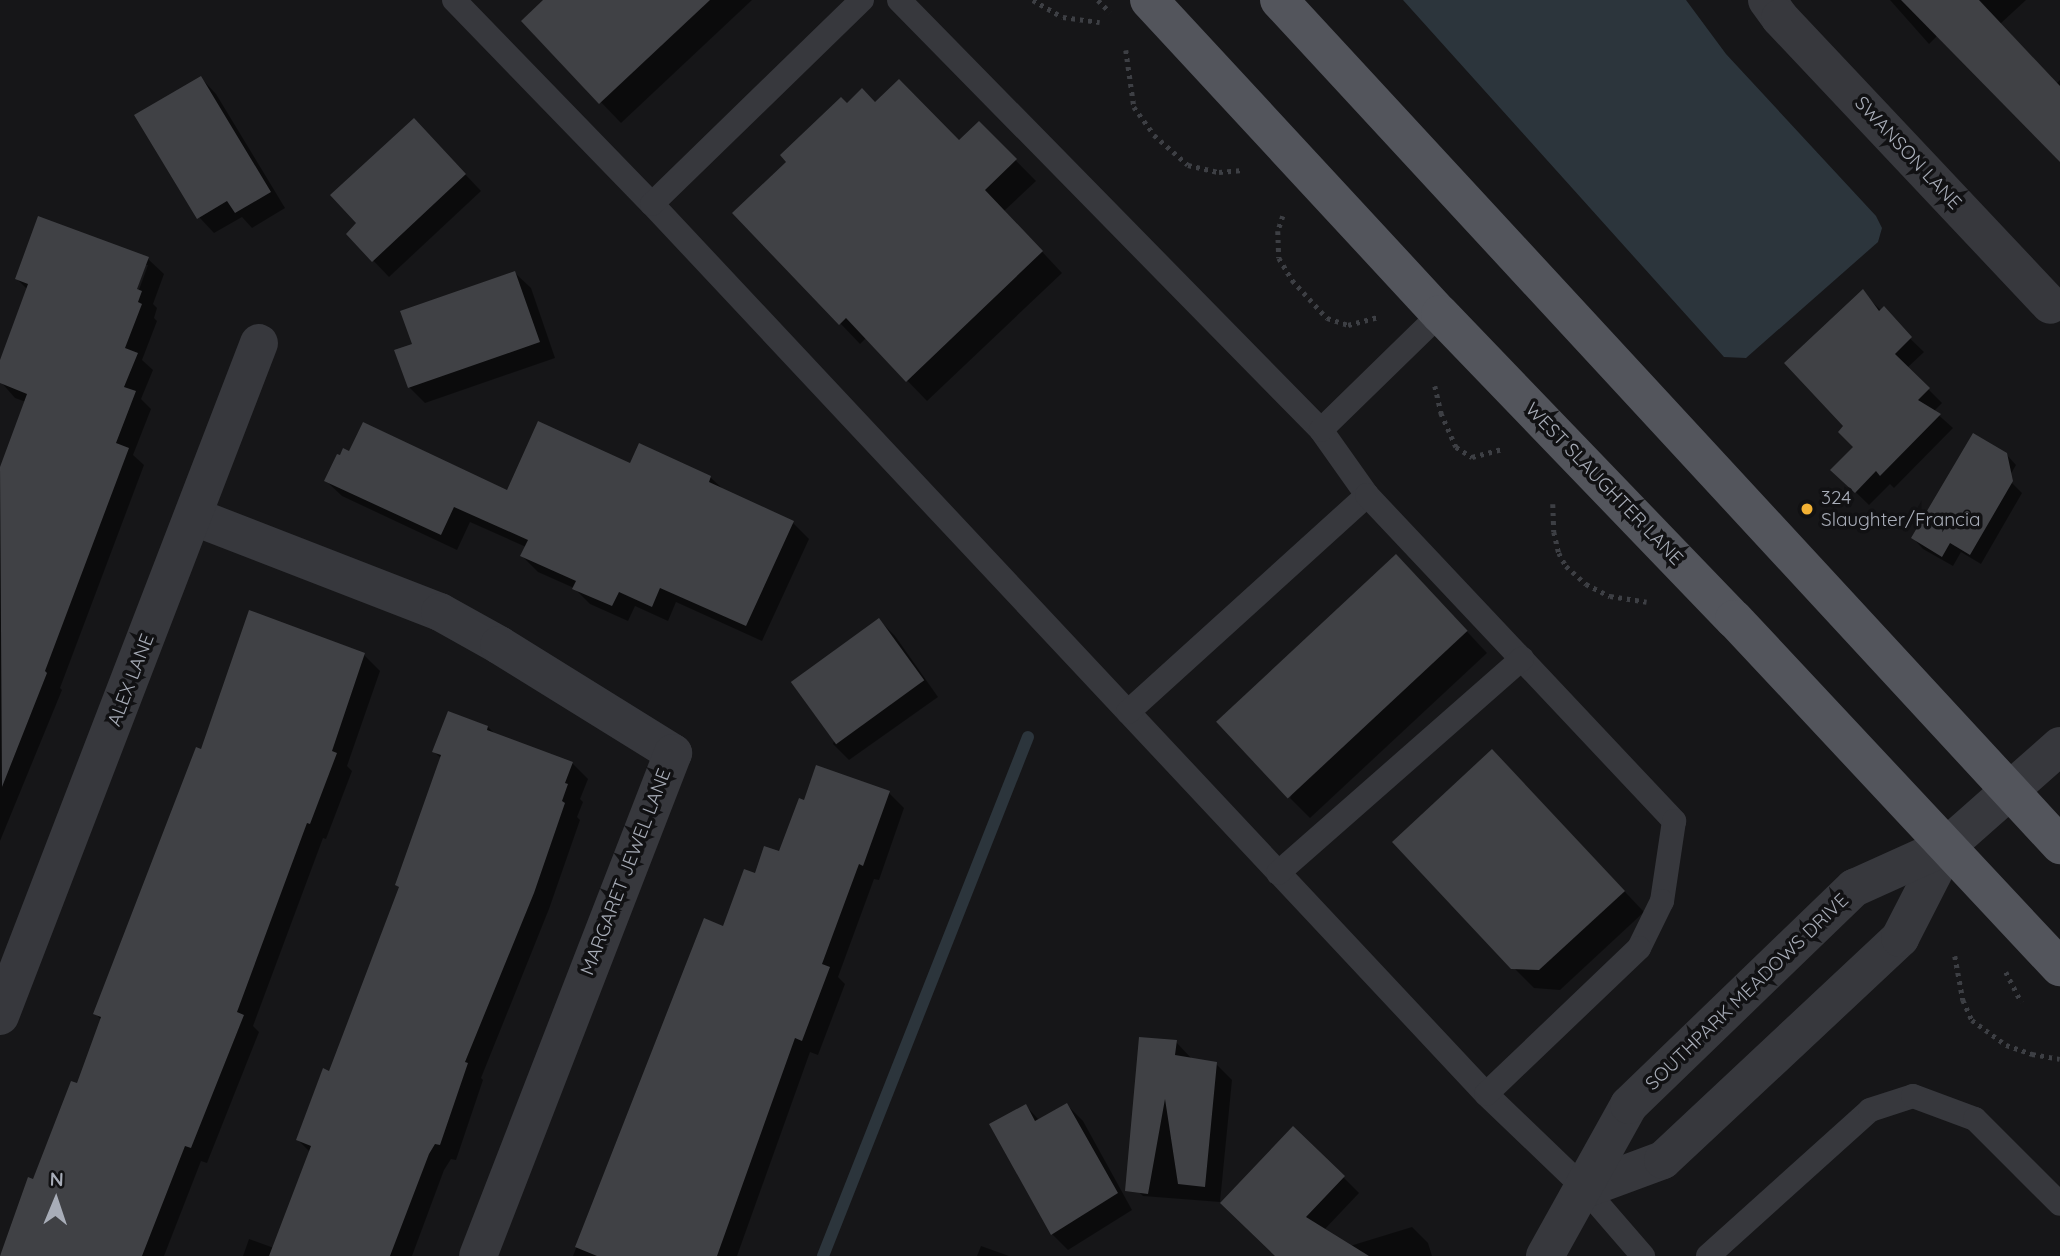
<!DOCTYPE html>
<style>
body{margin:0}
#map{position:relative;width:2060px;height:1256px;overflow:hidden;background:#161618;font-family:Quicksand,sans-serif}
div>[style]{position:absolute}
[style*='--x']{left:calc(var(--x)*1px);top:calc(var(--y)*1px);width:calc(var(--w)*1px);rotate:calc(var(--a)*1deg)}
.water>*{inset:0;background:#2c353c}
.shadow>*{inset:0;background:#0007}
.stream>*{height:12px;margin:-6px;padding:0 6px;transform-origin:6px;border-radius:6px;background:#2c353c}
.building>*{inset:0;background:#404145;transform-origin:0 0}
.path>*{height:4.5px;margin-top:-2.25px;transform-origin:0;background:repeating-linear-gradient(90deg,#3d3f44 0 3.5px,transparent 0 8.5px)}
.service>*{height:24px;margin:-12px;padding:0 12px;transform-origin:12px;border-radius:12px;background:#37383d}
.minor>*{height:38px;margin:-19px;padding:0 19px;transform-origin:19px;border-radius:19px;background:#37383d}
.primary>*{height:38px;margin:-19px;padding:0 19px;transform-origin:19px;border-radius:19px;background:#53555c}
.dots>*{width:19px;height:19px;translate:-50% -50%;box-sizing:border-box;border:4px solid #111113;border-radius:50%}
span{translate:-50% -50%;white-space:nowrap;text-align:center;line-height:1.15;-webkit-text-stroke:7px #111113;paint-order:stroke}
.street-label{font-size:19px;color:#a8adb8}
.poi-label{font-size:19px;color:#a8adb8}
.left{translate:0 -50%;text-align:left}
.north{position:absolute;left:21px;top:1165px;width:70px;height:70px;-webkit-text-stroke:5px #111113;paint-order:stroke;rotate:2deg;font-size:19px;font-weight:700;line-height:28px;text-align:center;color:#a8adb8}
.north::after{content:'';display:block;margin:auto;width:24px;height:32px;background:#a8adb8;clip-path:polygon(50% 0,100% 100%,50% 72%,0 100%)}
</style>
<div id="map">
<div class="water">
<i style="clip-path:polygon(1403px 0,1686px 0,1726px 54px,1876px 216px,1882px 228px,1878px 242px,1746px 358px,1724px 357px)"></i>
</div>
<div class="shadow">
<i style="clip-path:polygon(545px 0,752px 0,621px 123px,523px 21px)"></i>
<i style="clip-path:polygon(1890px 0,2026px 0,2000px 24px,2056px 84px,2060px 80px,2060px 160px,1938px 35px,1929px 44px)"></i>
<i style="clip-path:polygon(201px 78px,216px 94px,285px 208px,252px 228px,242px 217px,214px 233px,199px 217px)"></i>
<i style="clip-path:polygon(875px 104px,959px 142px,979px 123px,1036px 181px,1004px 211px,1062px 273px,927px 401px,866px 338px,860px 344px,840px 323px,847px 105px)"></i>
<i style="clip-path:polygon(429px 136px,481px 191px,389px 277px,348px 234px)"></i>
<i style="clip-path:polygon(evenodd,148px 259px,164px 274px,153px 304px,157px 308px,154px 318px,157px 321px,142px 360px,153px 370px,141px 399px,151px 409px,133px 455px,144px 465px,60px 688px,62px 690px,0 841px,0 472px,26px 402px,15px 398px,0 381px,28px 290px,17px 279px,148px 259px,144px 265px,148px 265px,136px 298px,132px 297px,144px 265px)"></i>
<i style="clip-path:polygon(515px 273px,531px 288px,555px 358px,425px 403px,409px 387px,414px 345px)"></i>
<i style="clip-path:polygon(1862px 292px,1924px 352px,1907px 368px,1942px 403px,1934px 411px,1953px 428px,1894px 488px,1890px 484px,1869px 505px,1833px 470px,1855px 447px,1846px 426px)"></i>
<i style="clip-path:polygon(2006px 454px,2016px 465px,2005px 484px,2012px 483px,2022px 493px,1981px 564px,1961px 552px,1953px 566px,1923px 549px,1913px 538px)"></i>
<i style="clip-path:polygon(631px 465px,710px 477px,724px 490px,793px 523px,809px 539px,762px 641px,676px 602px,668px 621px,635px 606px,628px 621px,590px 604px,574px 588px,538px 572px,522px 556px,526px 547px,470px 522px,457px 550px,342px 496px,326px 481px,507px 492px)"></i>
<i style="clip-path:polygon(1416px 577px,1487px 653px,1310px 818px,1290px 798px)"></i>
<i style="clip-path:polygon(879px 620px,895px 636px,938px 697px,849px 760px,833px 744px)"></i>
<i style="clip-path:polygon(364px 655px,380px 671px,347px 766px,352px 771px,326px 839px,323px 838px,253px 1026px,259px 1032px,207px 1163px,201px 1161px,164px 1256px,0 1256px,78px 1085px,102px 1021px,95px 1013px,202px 752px)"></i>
<i style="clip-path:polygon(488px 727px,495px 734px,572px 763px,588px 779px,580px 799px,583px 802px,577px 817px,580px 820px,549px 909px,481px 1078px,483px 1080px,456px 1160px,451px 1159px,444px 1170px,412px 1256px,243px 1256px,249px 1239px,274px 1248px,310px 1152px,298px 1140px,330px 1073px,401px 888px,442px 759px,434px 752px)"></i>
<i style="clip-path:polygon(1512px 772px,1644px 912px,1560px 990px,1534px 988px,1513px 967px)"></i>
<i style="clip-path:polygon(889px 793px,904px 808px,879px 880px,874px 879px,838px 977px,845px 984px,818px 1055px,810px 1052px,737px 1256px,573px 1256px,705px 920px,724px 928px,756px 875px,780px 853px,805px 802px)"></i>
<i style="clip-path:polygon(1176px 1042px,1192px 1059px,1216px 1064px,1232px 1080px,1220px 1202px,1143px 1196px,1127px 1180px)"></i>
<i style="clip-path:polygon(1067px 1105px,1083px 1121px,1132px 1210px,1068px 1250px,1052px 1234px,1026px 1106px,1039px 1120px)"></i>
<i style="clip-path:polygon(1294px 1128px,1359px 1193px,1324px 1230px,1350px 1246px,1412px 1227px,1428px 1243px,1432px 1256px,1277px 1256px)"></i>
<i style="clip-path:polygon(981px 1246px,1009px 1256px,977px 1256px)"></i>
</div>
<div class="stream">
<i style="--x:823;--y:1256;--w:558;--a:-68.45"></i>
</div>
<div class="building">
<i style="clip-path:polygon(543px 0,710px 0,599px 104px,521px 21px)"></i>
<i style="clip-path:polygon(1901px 0,1979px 0,2060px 86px,2060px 162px)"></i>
<i style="clip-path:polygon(201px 76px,271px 192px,235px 213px,227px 201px,197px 219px,134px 115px)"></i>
<i style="clip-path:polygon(899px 79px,959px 140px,979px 121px,1017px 159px,985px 190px,1043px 251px,906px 382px,846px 318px,839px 325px,732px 213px,786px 162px,780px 155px,841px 97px,847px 103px,862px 88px,875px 102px)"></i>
<i style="clip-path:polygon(414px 118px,466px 174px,372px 262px,346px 234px,356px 223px,330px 195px)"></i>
<i style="clip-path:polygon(38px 216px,149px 257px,137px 289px,142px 291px,138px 302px,142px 304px,125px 348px,138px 353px,124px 387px,136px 391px,116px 443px,129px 448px,45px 671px,47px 673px,2px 787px,0 467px,27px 394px,0 383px,0 360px,28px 284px,15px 279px)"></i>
<i style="clip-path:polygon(515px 271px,540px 342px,408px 388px,394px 350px,412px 344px,400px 311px)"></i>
<i style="clip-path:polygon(1863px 289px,1879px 311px,1884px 306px,1912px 337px,1895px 354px,1930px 388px,1918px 400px,1941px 414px,1880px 476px,1876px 471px,1855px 493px,1830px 470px,1853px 447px,1838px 432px,1843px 426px,1784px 363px)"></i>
<i style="clip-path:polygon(538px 421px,630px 463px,639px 443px,711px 476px,709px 482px,794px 521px,746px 626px,660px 588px,652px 607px,619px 592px,612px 606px,572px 589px,576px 581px,520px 556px,528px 540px,454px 507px,441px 535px,324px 481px,337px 454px,340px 455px,343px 448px,349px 451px,363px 422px,507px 490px)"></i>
<i style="clip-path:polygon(1973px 433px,2007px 453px,2013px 481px,1970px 555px,1950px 543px,1942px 557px,1911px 538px)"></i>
<i style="left:1396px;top:554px;width:105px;height:246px;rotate:47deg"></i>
<i style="clip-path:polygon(249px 610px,365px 653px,332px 751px,337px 753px,310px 824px,307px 823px,237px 1012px,244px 1015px,191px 1148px,185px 1146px,142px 1256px,0 1256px,28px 1177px,33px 1179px,71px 1081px,77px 1083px,101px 1017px,93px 1014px,196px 747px,201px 749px)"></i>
<i style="left:879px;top:618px;width:77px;height:109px;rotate:54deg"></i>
<i style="clip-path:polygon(448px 711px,488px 726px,487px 730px,573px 762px,565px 783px,568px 784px,562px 801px,565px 803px,534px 893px,465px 1062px,468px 1063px,440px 1145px,435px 1144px,429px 1154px,390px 1256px,269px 1256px,311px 1146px,296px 1140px,323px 1068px,329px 1071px,399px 887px,395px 885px,441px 755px,432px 752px)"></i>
<i style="clip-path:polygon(1492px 749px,1625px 891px,1539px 970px,1511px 969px,1392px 842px)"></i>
<i style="clip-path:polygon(816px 765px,890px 791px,863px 866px,859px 864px,822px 964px,830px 967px,802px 1041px,795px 1038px,717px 1256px,597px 1256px,575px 1247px,704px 918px,723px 926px,744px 869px,755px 873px,764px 846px,779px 851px,799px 798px,804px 800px)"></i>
<i style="clip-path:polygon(1139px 1037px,1177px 1040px,1175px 1055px,1217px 1062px,1205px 1187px,1178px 1184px,1165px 1099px,1148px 1194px,1125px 1191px)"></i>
<i style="clip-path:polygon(1067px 1103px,1118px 1193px,1051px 1235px,989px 1124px,1026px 1104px,1035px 1121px)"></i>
<i style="clip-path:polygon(1293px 1126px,1345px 1176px,1306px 1217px,1369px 1256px,1275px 1256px,1220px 1203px)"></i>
</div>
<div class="path">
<i style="--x:1033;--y:0;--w:34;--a:30"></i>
<i style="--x:1063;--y:17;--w:37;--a:8"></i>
<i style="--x:1098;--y:0;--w:17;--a:45"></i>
<i style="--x:1126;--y:50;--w:58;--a:82"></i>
<i style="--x:1134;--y:107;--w:34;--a:54"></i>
<i style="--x:1154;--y:135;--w:45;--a:41.4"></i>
<i style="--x:1188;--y:165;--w:32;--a:13"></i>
<i style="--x:1219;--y:172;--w:21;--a:-5"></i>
<i style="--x:1283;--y:216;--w:16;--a:108"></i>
<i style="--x:1278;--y:231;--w:27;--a:88"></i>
<i style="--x:1279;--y:258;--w:26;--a:59"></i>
<i style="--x:1292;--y:280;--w:52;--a:47.4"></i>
<i style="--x:1327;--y:318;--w:22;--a:18"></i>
<i style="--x:1348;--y:325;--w:30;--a:-15"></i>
<i style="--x:1435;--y:386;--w:28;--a:77"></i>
<i style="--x:1441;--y:413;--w:37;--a:66"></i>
<i style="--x:1456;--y:447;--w:19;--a:32"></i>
<i style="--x:1472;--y:457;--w:31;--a:-15"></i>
<i style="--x:1553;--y:504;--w:28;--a:88"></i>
<i style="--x:1554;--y:532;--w:22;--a:77"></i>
<i style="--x:1559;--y:553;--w:15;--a:62"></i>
<i style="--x:1566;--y:566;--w:27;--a:42"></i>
<i style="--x:1586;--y:584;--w:27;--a:27"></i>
<i style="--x:1610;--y:596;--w:37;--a:9"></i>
<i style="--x:1955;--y:956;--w:45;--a:79.7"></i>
<i style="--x:1963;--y:1000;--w:22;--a:66"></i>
<i style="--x:1972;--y:1020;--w:42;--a:36.3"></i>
<i style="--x:2006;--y:1045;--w:28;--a:19"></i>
<i style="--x:2032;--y:1054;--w:28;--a:10"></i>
<i style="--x:2006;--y:972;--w:34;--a:63"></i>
</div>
<div class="service">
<i style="--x:454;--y:0;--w:284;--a:45.9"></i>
<i style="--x:652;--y:204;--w:1220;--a:46.86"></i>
<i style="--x:1486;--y:1094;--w:137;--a:43.8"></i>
<i style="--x:1585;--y:1189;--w:89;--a:49.1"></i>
<i style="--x:899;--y:0;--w:602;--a:45.54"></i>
<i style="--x:652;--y:204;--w:293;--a:-44.2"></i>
<i style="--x:1367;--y:495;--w:80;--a:-125.3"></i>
<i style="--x:1321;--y:430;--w:166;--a:-44.3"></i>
<i style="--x:1128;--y:712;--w:323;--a:-42.2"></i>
<i style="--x:1367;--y:495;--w:448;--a:46.7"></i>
<i style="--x:1674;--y:821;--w:81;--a:98.5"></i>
<i style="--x:1662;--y:901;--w:52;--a:116.1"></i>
<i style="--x:1639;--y:948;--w:211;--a:136.3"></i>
<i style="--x:1278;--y:873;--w:325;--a:-41.3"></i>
<i style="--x:1708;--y:1256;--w:218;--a:-42"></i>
<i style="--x:1870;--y:1110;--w:45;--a:-18"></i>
<i style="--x:1913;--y:1096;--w:66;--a:20.4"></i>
<i style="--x:1975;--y:1119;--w:120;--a:45"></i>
</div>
<div class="minor">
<i style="--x:1767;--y:0;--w:22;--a:54"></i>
<i style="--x:1780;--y:18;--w:394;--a:46.7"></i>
<i style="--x:195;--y:517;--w:263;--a:21.2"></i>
<i style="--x:440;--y:612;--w:68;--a:29.2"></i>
<i style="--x:499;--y:645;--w:205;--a:31.8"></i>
<i style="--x:673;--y:753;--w:539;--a:111.19"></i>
<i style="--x:0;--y:1016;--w:721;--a:-68.95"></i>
<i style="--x:1585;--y:1189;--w:83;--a:-20.4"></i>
<i style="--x:1663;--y:1160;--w:325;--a:-43.1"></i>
<i style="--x:1900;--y:938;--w:103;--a:-62.9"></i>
<i style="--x:1545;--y:1256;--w:173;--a:-60.9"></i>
<i style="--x:1629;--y:1105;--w:313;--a:-44"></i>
<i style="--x:1854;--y:888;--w:102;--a:-24.3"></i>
<i style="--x:1947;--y:846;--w:151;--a:-41.5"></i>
</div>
<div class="primary">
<i style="--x:1149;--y:0;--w:428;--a:47.2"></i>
<i style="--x:1440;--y:314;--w:424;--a:46.1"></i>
<i style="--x:1734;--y:619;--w:477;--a:46.9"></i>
<i style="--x:1279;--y:0;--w:1151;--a:47.25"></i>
</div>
<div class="dots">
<i style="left:1807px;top:509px;background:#f2b134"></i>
</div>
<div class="street-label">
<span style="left:1908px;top:153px;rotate:47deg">SWANSON LANE</span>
<span style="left:1604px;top:484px;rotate:46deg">WEST SLAUGHTER LANE</span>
<span style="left:131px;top:680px;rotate:-69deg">ALEX LANE</span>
<span style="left:626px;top:872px;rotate:-69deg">MARGARET JEWEL LANE</span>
<span style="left:1747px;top:992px;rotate:-44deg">SOUTHPARK MEADOWS DRIVE</span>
</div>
<div class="poi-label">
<span class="left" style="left:1821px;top:509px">324<br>Slaughter/Francia</span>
</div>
<div class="north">N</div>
</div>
